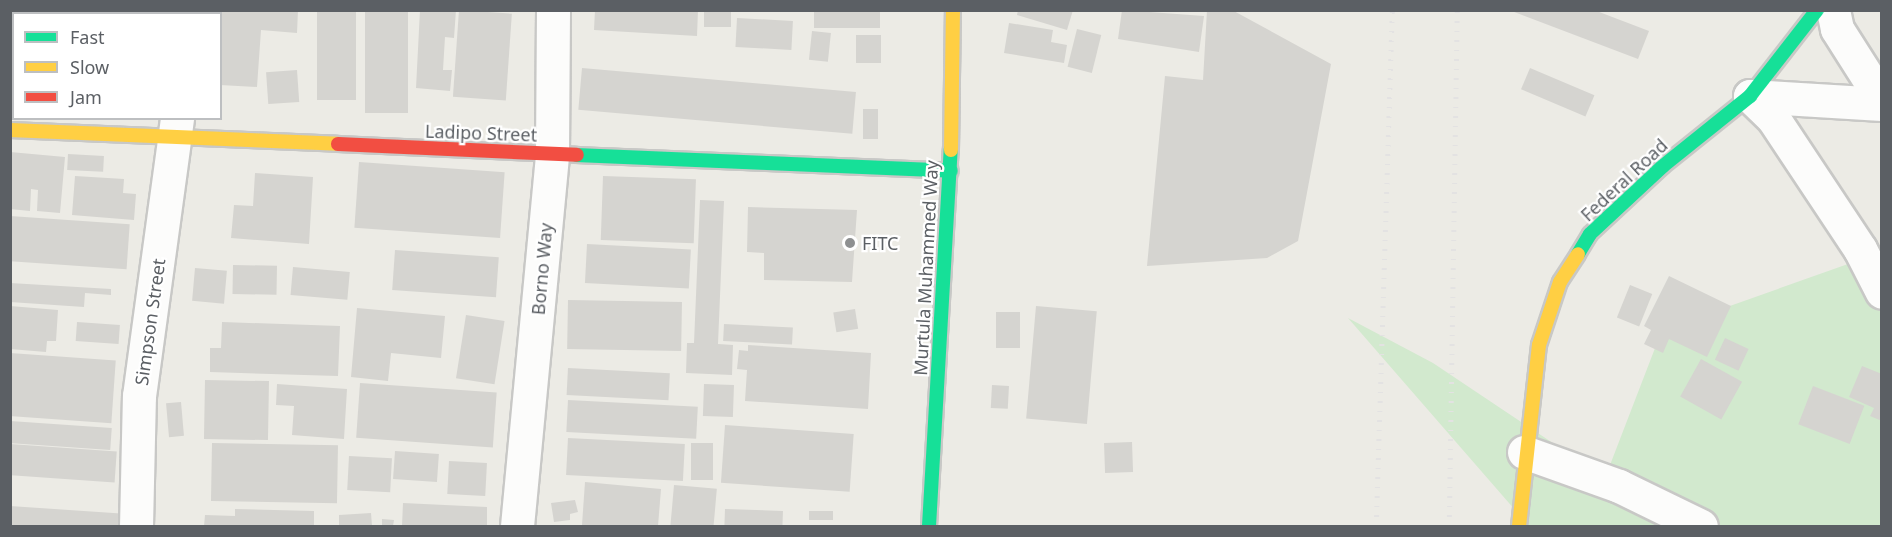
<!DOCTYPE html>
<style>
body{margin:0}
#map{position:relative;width:1892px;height:537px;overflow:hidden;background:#ecebe5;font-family:"Noto Sans",sans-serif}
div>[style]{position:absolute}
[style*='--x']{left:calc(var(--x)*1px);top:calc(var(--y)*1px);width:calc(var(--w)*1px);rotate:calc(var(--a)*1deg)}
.green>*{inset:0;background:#d2e9ce}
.building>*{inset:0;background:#d5d4d0;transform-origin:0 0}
.roads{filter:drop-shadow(2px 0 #c8c8c6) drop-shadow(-2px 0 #c8c8c6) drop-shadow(0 2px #c8c8c6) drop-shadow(0 -2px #c8c8c6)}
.street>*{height:33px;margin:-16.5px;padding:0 16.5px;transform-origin:16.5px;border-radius:16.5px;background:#fcfcfb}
.fast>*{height:14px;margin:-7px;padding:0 7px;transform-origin:7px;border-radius:7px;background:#16e098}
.slow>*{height:14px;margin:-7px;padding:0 7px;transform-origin:7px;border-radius:7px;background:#ffcf43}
.jam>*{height:14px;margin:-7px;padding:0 7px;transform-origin:7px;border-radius:7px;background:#f24e42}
.rail>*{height:4.5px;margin-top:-2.25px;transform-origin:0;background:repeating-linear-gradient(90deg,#e3e2e2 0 1.5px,transparent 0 9.5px)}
.dots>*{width:16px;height:16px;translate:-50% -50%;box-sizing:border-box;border:3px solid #fff;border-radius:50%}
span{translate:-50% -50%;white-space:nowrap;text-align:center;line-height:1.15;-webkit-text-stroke:4.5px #fff;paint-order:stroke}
.street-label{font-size:18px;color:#5b5f64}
.poi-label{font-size:18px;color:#5b5f64}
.left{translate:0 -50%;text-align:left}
.frame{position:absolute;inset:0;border:12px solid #5b5f64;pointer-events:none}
.legend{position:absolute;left:12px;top:12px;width:210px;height:108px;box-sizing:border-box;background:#fff;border:2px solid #bdbfc1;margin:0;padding:8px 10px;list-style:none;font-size:18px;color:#5b5f64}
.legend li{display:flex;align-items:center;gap:12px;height:30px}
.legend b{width:30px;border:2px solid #bdbfc1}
</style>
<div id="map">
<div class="green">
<i style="clip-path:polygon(1848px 264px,1881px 273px,1881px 526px,1529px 526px,1348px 318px,1433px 363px,1605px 478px,1662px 330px)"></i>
</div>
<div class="building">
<i style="clip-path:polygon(33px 10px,85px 10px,33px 14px)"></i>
<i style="clip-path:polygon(215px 10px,298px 10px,297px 33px,261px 30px,257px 87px,220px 85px,220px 14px)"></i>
<i style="left:317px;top:10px;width:39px;height:90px"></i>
<i style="left:365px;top:10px;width:43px;height:103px"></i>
<i style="clip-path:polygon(420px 10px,456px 10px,454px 38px,445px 37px,443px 70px,452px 70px,450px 91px,416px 88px)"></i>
<i style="left:459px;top:10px;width:53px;height:87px;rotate:4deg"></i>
<i style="clip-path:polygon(595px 10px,698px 10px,697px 36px,594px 30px)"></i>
<i style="left:704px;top:10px;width:27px;height:17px"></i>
<i style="left:814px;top:10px;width:66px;height:18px"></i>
<i style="clip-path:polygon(1018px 10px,1073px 10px,1067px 30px,1017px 15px)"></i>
<i style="clip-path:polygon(1122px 10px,1204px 16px,1199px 52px,1118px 39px)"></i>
<i style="clip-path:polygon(1207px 10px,1232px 10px,1331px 64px,1298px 241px,1267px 258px,1147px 266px,1165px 76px,1203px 80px)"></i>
<i style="clip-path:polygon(1509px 10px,1594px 10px,1649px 31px,1638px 59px)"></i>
<i style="left:10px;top:12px;width:4px;height:69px"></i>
<i style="left:737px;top:18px;width:56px;height:29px;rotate:3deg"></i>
<i style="clip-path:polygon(1009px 23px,1053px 30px,1051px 42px,1067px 45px,1064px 63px,1004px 53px)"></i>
<i style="left:1077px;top:29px;width:25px;height:39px;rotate:14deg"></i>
<i style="left:812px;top:31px;width:19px;height:29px;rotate:6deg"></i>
<i style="left:856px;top:35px;width:25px;height:28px"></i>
<i style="left:582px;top:68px;width:275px;height:42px;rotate:5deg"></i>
<i style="left:1530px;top:68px;width:70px;height:23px;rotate:23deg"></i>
<i style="left:297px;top:70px;width:32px;height:31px;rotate:86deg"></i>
<i style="left:863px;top:109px;width:15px;height:30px"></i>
<i style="clip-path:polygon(10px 152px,65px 157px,60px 213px,37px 211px,38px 190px,31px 189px,30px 211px,10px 209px)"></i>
<i style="left:68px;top:154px;width:36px;height:16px;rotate:3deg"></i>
<i style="left:359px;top:162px;width:146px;height:66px;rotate:4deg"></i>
<i style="clip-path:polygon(255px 173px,313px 177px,309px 244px,231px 238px,234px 205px,253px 206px)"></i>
<i style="clip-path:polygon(75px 176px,124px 179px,123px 193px,136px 194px,134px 220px,72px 215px)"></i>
<i style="left:603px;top:176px;width:93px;height:64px;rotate:2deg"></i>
<i style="clip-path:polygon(700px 200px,724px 201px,718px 344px,733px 345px,732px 375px,686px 373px,687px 343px,694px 343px)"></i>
<i style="clip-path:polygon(748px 207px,857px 210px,852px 282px,764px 280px,764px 253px,747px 252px)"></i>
<i style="left:10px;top:216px;width:120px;height:45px;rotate:4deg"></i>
<i style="left:587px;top:244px;width:104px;height:39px;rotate:3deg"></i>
<i style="left:395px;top:250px;width:104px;height:40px;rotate:4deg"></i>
<i style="left:233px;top:265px;width:44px;height:29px;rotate:1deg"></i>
<i style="left:293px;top:267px;width:57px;height:28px;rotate:5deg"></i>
<i style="left:195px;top:268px;width:32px;height:33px;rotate:5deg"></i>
<i style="clip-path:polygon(1669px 276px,1731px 306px,1707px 357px,1669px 339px,1663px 353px,1644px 344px,1651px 330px,1644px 326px)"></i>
<i style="clip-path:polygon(10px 283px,111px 289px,111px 295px,85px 293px,84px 307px,10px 302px)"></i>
<i style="left:1630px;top:285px;width:24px;height:35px;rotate:22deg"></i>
<i style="left:568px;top:300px;width:114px;height:49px;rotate:1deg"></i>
<i style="clip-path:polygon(10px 306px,58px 310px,56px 341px,47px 341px,46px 352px,10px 349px)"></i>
<i style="left:1036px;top:306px;width:61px;height:113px;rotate:5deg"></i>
<i style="clip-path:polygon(357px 308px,445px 316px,441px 358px,391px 353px,388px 381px,351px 377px)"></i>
<i style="left:855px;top:309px;width:20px;height:22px;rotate:81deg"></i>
<i style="left:996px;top:312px;width:24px;height:36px"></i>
<i style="left:466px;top:315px;width:39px;height:64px;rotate:9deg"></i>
<i style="left:77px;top:322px;width:43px;height:19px;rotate:4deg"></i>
<i style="clip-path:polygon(222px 322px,340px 326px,338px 376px,210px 372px,210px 348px,221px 348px)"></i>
<i style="left:724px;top:324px;width:69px;height:17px;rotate:3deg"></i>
<i style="left:1725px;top:338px;width:26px;height:24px;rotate:25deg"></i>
<i style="clip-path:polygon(748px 345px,871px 353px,868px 409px,745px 401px,747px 370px,737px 369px,739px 350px,748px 351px)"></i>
<i style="left:10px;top:353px;width:106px;height:63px;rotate:4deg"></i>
<i style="left:1701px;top:359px;width:47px;height:43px;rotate:29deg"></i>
<i style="clip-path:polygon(1862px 366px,1882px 374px,1882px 421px,1870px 416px,1874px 408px,1849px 397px)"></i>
<i style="left:568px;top:368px;width:102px;height:27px;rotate:3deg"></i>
<i style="left:205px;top:380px;width:64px;height:59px;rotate:1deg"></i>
<i style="left:360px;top:383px;width:137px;height:55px;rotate:4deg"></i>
<i style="clip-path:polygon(277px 384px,347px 389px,344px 439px,292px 435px,294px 406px,276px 405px)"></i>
<i style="left:704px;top:384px;width:30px;height:32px;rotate:2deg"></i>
<i style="left:992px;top:385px;width:17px;height:23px;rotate:3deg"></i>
<i style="left:1813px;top:386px;width:55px;height:41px;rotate:21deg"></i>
<i style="left:568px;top:400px;width:130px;height:32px;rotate:3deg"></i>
<i style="left:181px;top:402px;width:34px;height:15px;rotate:85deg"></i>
<i style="left:10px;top:421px;width:102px;height:22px;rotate:4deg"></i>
<i style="left:725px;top:425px;width:129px;height:58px;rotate:4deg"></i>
<i style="left:568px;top:438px;width:117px;height:37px;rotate:3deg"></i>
<i style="left:1132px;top:442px;width:30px;height:28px;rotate:88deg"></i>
<i style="left:212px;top:443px;width:126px;height:58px;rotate:1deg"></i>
<i style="left:691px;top:443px;width:22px;height:37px"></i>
<i style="left:10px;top:444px;width:107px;height:31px;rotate:4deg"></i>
<i style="left:395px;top:451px;width:44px;height:28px;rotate:4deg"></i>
<i style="left:349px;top:456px;width:43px;height:34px;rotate:3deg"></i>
<i style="left:449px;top:461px;width:38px;height:33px;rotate:3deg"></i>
<i style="clip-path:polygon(585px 482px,661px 489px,658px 526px,582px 525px)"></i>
<i style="left:674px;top:485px;width:43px;height:41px;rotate:5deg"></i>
<i style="clip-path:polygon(575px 500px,578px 512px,570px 514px,570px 520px,554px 522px,551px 503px)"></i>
<i style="clip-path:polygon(403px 503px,487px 507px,487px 526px,402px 526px)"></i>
<i style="clip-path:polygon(10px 506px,128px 514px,127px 526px,10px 526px)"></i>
<i style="clip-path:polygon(235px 509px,314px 511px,314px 526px,204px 526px,205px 515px,235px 516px)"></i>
<i style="left:725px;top:509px;width:58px;height:17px;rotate:2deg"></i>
<i style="left:833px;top:511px;width:9px;height:24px;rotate:90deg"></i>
<i style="clip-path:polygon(371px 513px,372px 526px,339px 526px,339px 515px)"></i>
<i style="clip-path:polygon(382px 519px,394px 520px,393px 526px,382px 526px)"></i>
</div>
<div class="roads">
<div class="street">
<i style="--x:1833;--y:10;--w:19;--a:78"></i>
<i style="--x:1837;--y:29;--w:84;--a:57.6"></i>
<i style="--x:180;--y:14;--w:4;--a:-90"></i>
<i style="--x:1750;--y:96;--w:32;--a:44"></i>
<i style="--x:1773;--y:118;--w:157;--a:56.4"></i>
<i style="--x:1860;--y:249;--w:48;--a:62.9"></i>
<i style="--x:1750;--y:96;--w:132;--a:3.5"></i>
<i style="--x:1524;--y:452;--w:101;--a:19.7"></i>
<i style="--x:1619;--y:486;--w:91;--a:26"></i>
<i style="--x:136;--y:526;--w:130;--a:-88.7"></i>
<i style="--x:139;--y:396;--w:281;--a:-82.2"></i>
<i style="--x:517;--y:526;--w:374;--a:-84.6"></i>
<i style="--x:552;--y:154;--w:144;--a:-89.6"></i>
</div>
<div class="fast">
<i style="--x:577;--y:155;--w:374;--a:2.4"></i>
<i style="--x:1578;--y:254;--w:23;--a:-59"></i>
<i style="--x:1590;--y:234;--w:100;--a:-43"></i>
<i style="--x:1663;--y:166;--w:112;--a:-38.8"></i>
<i style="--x:1750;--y:96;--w:109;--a:-52.1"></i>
<i style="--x:929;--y:526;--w:377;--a:-86.7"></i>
</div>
<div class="slow">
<i style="--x:10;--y:130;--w:328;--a:2.4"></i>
<i style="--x:951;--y:150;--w:140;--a:-89.2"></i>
<i style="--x:1519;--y:526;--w:182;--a:-83.7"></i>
<i style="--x:1539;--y:345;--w:66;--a:-71.6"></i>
<i style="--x:1560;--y:282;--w:33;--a:-57"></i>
</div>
<div class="jam">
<i style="--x:338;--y:144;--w:239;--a:2.6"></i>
</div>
</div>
<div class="rail">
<i style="--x:1376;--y:526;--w:516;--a:-88.22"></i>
<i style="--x:1449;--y:526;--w:516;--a:-89.11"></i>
</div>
<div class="dots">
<i style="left:850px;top:243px;background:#8e9091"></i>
</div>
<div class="street-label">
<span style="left:481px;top:133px;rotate:2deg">Ladipo Street</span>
<span style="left:1624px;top:180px;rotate:-43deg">Federal Road</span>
<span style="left:926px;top:268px;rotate:-87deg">Murtula Muhammed Way</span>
<span style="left:542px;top:269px;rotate:-85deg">Borno Way</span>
<span style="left:150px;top:322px;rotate:-82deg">Simpson Street</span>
</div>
<div class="poi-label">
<span class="left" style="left:862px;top:243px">FITC</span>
</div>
<div class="frame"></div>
<ul class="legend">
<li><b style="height:8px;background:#16e098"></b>Fast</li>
<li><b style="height:8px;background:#ffcf43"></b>Slow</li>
<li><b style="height:8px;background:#f24e42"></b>Jam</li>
</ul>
</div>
